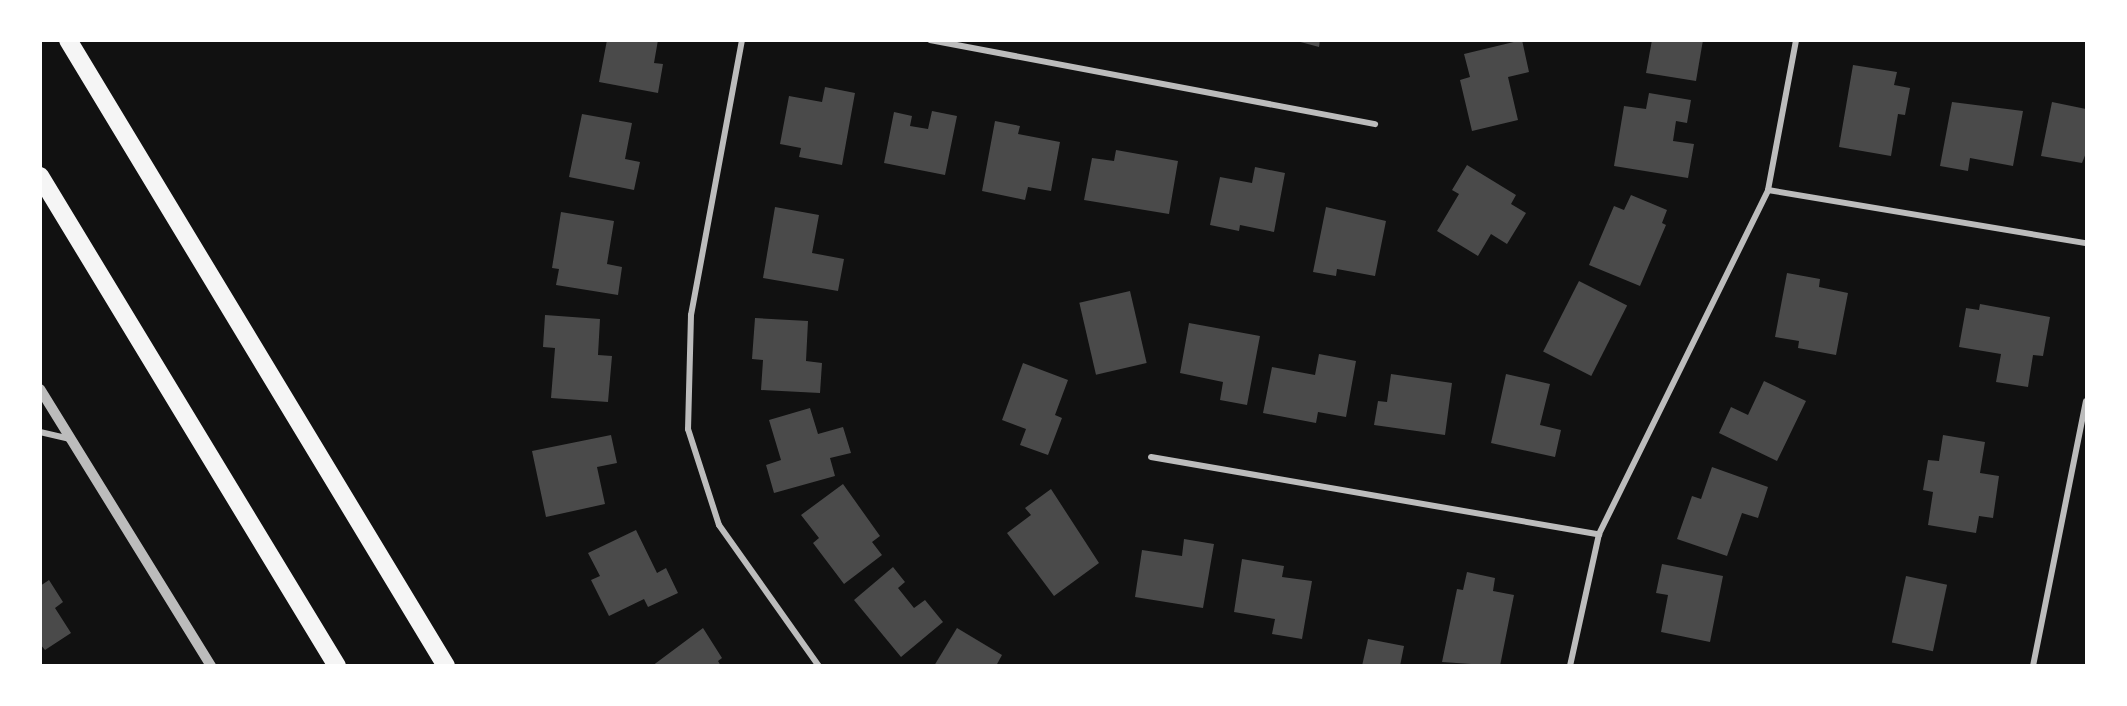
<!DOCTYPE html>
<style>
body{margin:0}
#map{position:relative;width:2127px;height:706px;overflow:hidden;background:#111;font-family:"DejaVu Sans",sans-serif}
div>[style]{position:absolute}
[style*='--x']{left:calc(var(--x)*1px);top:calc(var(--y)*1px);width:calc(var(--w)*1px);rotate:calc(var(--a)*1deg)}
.building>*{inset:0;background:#4a4a4a;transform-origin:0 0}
.minor>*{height:6px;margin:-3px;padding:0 3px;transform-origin:3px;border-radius:3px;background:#bcbcbc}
.tertiary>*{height:10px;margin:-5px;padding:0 5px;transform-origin:5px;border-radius:5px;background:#bcbcbc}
.motorway>*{height:18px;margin:-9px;padding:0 9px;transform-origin:9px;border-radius:9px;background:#f5f5f5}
span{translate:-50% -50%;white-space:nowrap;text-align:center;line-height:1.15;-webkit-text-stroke:6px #fff;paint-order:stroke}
.frame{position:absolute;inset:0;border:42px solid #fff;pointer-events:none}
</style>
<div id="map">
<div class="building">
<i style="clip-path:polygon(607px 40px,658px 40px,654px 63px,663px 64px,658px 93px,599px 82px)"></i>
<i style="clip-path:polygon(1293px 40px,1320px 40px,1319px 47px)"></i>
<i style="clip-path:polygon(1522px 40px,1529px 72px,1508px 77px,1518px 120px,1472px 131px,1460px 80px,1470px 77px,1464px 54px)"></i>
<i style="clip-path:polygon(1652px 40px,1703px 40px,1696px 81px,1646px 73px)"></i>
<i style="clip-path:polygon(1853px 65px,1897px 72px,1894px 85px,1910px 88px,1905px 115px,1898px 114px,1891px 156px,1839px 147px)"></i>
<i style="clip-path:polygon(825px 87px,855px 93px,842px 165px,799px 157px,801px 148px,780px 144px,789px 96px,822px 102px)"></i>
<i style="clip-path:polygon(1649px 93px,1691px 100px,1687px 123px,1676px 121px,1673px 141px,1694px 144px,1688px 178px,1614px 166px,1624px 106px,1646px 109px)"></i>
<i style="clip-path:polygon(1952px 102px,2023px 111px,2013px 166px,1970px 158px,1968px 171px,1940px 166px)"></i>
<i style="clip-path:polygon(2052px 102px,2086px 109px,2086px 153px,2082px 163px,2041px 156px)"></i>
<i style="clip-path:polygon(932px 111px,957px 116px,945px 175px,884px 163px,894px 112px,912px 116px,910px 126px,928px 129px)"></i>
<i style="clip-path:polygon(582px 114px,632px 123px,625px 159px,640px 162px,634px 190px,569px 177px)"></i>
<i style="clip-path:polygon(995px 121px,1020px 126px,1018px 134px,1060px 142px,1051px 191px,1028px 187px,1025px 200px,982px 191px)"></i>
<i style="clip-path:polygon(1116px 150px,1178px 161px,1169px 214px,1084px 200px,1092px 158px,1114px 161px)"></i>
<i style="clip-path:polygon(1467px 165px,1516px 195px,1511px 204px,1526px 213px,1507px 244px,1491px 234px,1478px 256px,1437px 231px,1459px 194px,1452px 190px)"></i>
<i style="clip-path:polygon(1255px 167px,1285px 173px,1274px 232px,1240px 225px,1239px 231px,1210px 225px,1220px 177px,1252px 183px)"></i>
<i style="clip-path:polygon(1631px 195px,1667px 210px,1662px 223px,1666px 225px,1640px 286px,1589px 265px,1614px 206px,1624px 210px)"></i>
<i style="clip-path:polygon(775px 207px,819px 215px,812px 253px,844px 259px,838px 291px,763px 278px)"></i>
<i style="clip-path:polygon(1326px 207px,1386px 221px,1375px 276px,1337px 269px,1336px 276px,1313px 272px)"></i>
<i style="clip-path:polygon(561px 212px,614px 221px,607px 264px,622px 267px,618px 295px,556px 285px,559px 269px,552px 268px)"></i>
<i style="clip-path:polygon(1787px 273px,1820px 279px,1819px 287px,1848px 293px,1836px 355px,1798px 348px,1799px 341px,1775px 337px)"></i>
<i style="left:1579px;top:281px;width:54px;height:79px;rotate:27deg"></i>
<i style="left:1130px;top:291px;width:74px;height:52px;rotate:77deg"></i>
<i style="clip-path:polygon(1980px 304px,2050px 317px,2043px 356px,2033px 355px,2028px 387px,1996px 382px,2001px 354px,1959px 347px,1966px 308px,1979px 310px)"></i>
<i style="clip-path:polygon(545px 315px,600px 319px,598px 355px,612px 356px,608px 402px,551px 398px,555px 348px,543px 347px)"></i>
<i style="clip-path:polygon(755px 318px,808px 321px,806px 361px,822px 363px,820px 393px,761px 390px,763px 360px,752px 359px)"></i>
<i style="clip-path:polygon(1189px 323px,1260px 336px,1247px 405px,1220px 400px,1223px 382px,1180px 373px)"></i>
<i style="clip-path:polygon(1319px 354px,1356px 361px,1346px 417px,1318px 412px,1316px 423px,1263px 413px,1272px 367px,1315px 375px)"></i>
<i style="clip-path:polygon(1023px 363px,1068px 380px,1055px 415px,1062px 418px,1048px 455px,1020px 445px,1026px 429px,1002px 420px)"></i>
<i style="clip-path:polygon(1391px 374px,1452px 383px,1445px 435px,1374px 425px,1378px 401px,1387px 402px)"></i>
<i style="clip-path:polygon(1506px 374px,1550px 384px,1540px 425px,1561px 430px,1555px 457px,1491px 443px)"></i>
<i style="clip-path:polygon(1764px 381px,1806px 401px,1777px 461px,1719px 433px,1731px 407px,1748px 415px)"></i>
<i style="clip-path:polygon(810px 408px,818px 434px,843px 427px,851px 453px,830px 458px,835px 476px,774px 493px,766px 465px,781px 460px,769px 420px)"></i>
<i style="clip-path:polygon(611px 435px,617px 463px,597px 467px,605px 504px,546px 517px,532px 451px)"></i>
<i style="clip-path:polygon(1943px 435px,1985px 442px,1980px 473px,1999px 476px,1993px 518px,1979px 516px,1976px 533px,1928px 525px,1933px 492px,1923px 490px,1928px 460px,1939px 461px)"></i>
<i style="clip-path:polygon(1712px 467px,1768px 487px,1758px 518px,1742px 513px,1727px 556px,1677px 539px,1692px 496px,1701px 499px)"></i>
<i style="clip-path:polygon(843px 484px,880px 536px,872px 542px,882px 555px,844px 584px,813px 543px,819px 538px,801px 515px)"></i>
<i style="clip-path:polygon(1051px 489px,1099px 563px,1054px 596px,1007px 533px,1031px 515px,1025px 508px)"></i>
<i style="clip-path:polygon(636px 530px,657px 573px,666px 568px,678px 593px,648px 607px,644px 599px,609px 616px,591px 580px,600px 576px,588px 553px)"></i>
<i style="clip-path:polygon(1184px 539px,1214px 544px,1203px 608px,1135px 597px,1142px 550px,1182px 556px)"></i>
<i style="clip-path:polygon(1242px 559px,1284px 566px,1282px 577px,1312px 581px,1302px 639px,1272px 634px,1275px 619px,1234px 612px)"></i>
<i style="clip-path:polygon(1662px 564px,1723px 576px,1710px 642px,1661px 632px,1668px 595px,1656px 593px)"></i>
<i style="clip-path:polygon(893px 567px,905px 582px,898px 588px,914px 608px,925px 600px,943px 622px,901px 657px,854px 600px)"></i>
<i style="clip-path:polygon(1467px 572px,1495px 578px,1493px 591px,1514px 595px,1500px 666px,1442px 662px,1457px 589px,1463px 590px)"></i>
<i style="left:1906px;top:576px;width:42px;height:68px;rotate:12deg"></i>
<i style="clip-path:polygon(49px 580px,63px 602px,55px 608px,71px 633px,45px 650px,40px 644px,40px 586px)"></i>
<i style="clip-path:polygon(703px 628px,722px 658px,718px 661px,721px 666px,652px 666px)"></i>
<i style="clip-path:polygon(957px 628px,1002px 655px,996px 666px,934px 666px)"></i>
<i style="clip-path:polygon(1368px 639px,1404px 646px,1400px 666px,1362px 666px)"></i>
</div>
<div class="minor">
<i style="--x:742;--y:40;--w:280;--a:100.5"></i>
<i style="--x:691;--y:315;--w:114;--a:91.5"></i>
<i style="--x:688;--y:429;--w:101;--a:72.1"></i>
<i style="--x:719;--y:525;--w:173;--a:54.7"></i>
<i style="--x:930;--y:40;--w:453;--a:10.7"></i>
<i style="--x:1768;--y:190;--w:322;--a:9.5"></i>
<i style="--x:40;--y:432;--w:31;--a:13"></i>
<i style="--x:1151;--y:457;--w:455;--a:9.8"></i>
<i style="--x:1570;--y:666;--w:135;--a:-77.6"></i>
<i style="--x:1599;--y:534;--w:383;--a:-63.8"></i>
<i style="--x:1768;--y:190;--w:153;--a:-79.4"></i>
<i style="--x:2033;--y:666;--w:270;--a:-78.7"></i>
</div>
<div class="tertiary">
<i style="--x:40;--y:389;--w:326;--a:58.3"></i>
</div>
<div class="motorway">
<i style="--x:68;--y:40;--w:731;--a:58.87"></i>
<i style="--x:40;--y:176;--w:573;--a:58.78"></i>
</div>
<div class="frame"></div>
</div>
